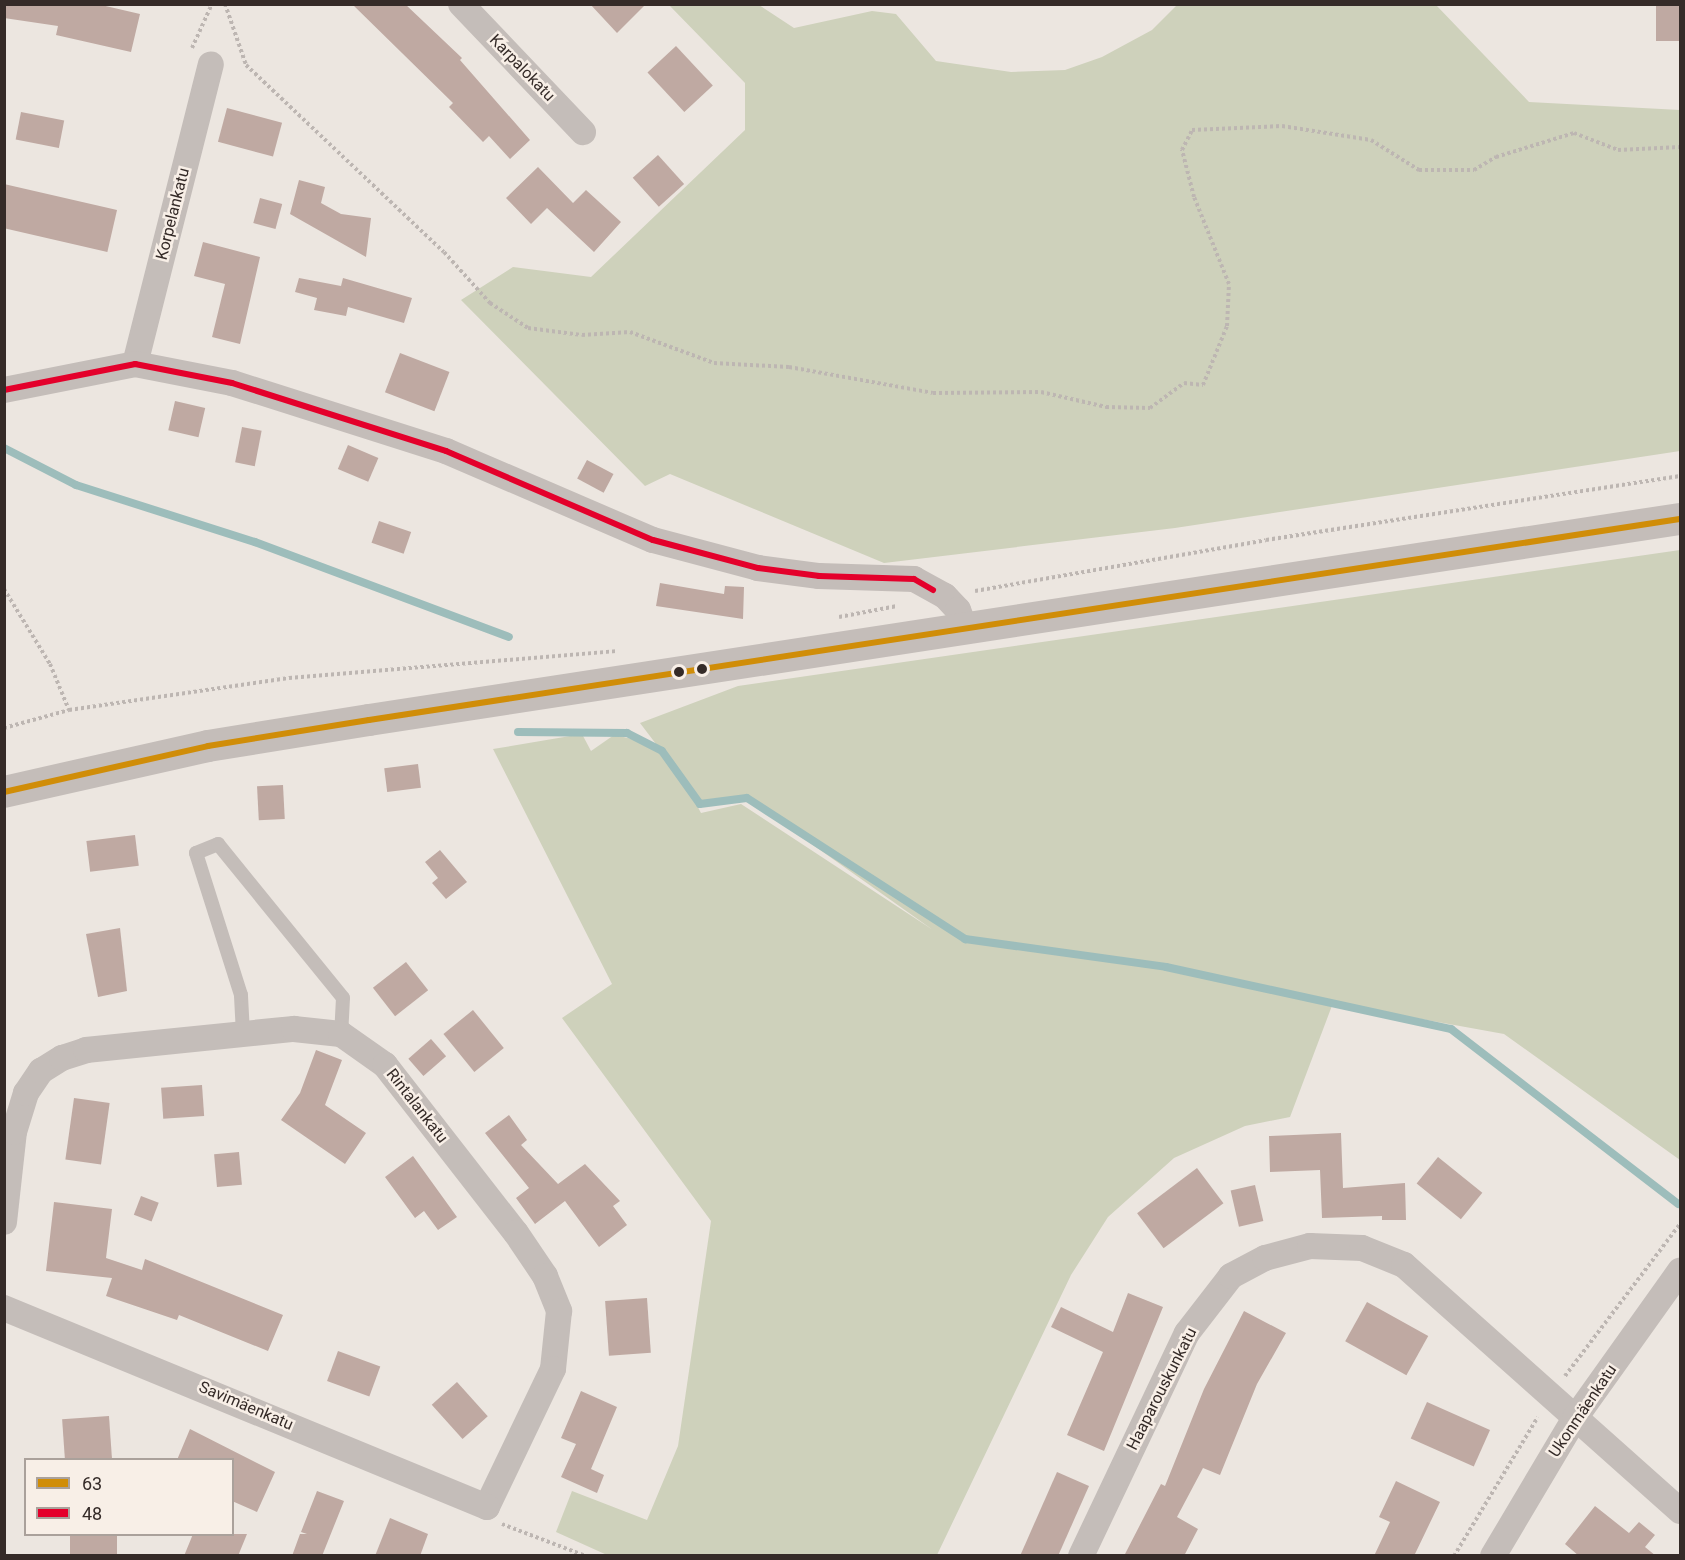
<!DOCTYPE html>
<meta charset="utf-8">
<style>
body{margin:0}
#map{position:relative;width:1685px;height:1560px;overflow:hidden;background:#ece6e0;font-family:Roboto,sans-serif}
div>[style]{position:absolute}
[style*='--x']{left:calc(var(--x)*1px);top:calc(var(--y)*1px);width:calc(var(--w)*1px);rotate:calc(var(--a)*1deg)}
.green>*{inset:0;background:#ced1bb}
.stream>*{height:8px;margin:-4px;padding:0 4px;transform-origin:4px;border-radius:4px;background:#9dbdbb}
.building>*{inset:0;background:#bfa9a2;transform-origin:0 0}
.path>*{height:4px;margin-top:-2px;transform-origin:0;background:repeating-linear-gradient(90deg,#bdb6b2 0 3px,transparent 0 6px)}
.service>*{height:14px;margin:-7px;padding:0 7px;transform-origin:7px;border-radius:7px;background:#c4bdb9}
.minor>*{height:26px;margin:-13px;padding:0 13px;transform-origin:13px;border-radius:13px;background:#c4bdb9}
.tertiary>*{height:32px;margin:-16px;padding:0 16px;transform-origin:16px;border-radius:16px;background:#c4bdb9}
.bus-1>*{height:6px;margin:-3px;padding:0 3px;transform-origin:3px;border-radius:3px;background:#d08d08}
.bus-2>*{height:6px;margin:-3px;padding:0 3px;transform-origin:3px;border-radius:3px;background:#e4002b}
.dots>*{width:16px;height:16px;translate:-50% -50%;box-sizing:border-box;border:3px solid #f8efe7;border-radius:50%}
span{translate:-50% -50%;white-space:nowrap;text-align:center;line-height:1.15;-webkit-text-stroke:5px #f8efe7;paint-order:stroke}
.street-label{font-size:16px;color:#352b28}
.frame{position:absolute;inset:0;border:6px solid #352b28;pointer-events:none}
.legend{position:absolute;left:24px;top:1458px;width:210px;height:78px;box-sizing:border-box;background:#f8efe7;border:2px solid #aaa19b;margin:0;padding:8px 10px;list-style:none;font-size:18px;color:#352b28}
.legend li{display:flex;align-items:center;gap:12px;height:30px}
.legend b{width:30px;border:2px solid #aaa19b}
</style>
<div id="map">
<div class="green">
<i style="clip-path:polygon(669px 5px,759px 5px,794px 28px,872px 11px,896px 14px,936px 61px,1011px 72px,1065px 70px,1102px 57px,1152px 30px,1177px 5px,1436px 5px,1529px 102px,1680px 110px,1680px 451px,1175px 528px,884px 563px,670px 474px,645px 486px,461px 300px,513px 267px,591px 277px,745px 130px,745px 83px)"></i>
<i style="clip-path:polygon(evenodd,1680px 550px,1680px 1160px,1504px 1034px,1333px 1003px,1290px 1117px,1245px 1126px,1174px 1158px,1108px 1217px,1071px 1275px,937px 1555px,607px 1555px,556px 1532px,572px 1491px,647px 1520px,678px 1446px,711px 1221px,562px 1018px,612px 984px,493px 749px,582px 734px,591px 751px,614px 735px,656px 744px,640px 723px,738px 686px,1680px 550px,685px 783px,700px 804px,747px 798px,933px 930px,741px 804px,701px 813px,685px 783px)"></i>
</div>
<div class="stream">
<i style="--x:4;--y:448;--w:81;--a:27.2"></i>
<i style="--x:76;--y:485;--w:188;--a:17.7"></i>
<i style="--x:255;--y:542;--w:271;--a:20.5"></i>
<i style="--x:518;--y:732;--w:109;--a:0.5"></i>
<i style="--x:627;--y:733;--w:39;--a:27"></i>
<i style="--x:662;--y:751;--w:65;--a:54.4"></i>
<i style="--x:700;--y:804;--w:47;--a:-7.3"></i>
<i style="--x:747;--y:798;--w:260;--a:32.9"></i>
<i style="--x:965;--y:939;--w:203;--a:7.9"></i>
<i style="--x:1166;--y:967;--w:292;--a:12.3"></i>
<i style="--x:1451;--y:1029;--w:287;--a:37.6"></i>
</div>
<div class="building">
<i style="clip-path:polygon(4px 4px,97px 4px,140px 14px,131px 52px,56px 35px,58px 26px,4px 18px)"></i>
<i style="clip-path:polygon(352px 4px,405px 4px,462px 58px,460px 60px,530px 140px,510px 159px,489px 136px,483px 142px,449px 107px,453px 103px)"></i>
<i style="clip-path:polygon(590px 4px,646px 4px,617px 33px)"></i>
<i style="left:1656px;top:4px;width:24px;height:37px"></i>
<i style="left:676px;top:46px;width:54px;height:39px;rotate:47deg"></i>
<i style="left:227px;top:108px;width:57px;height:35px;rotate:15deg"></i>
<i style="left:21px;top:112px;width:44px;height:28px;rotate:11deg"></i>
<i style="left:658px;top:155px;width:39px;height:34px;rotate:48deg"></i>
<i style="clip-path:polygon(538px 167px,573px 203px,586px 190px,621px 222px,594px 252px,547px 208px,531px 224px,506px 198px)"></i>
<i style="clip-path:polygon(299px 180px,325px 187px,321px 203px,341px 214px,371px 218px,366px 257px,290px 214px)"></i>
<i style="left:4px;top:184px;width:116px;height:43px;rotate:13deg"></i>
<i style="left:260px;top:198px;width:23px;height:26px;rotate:15deg"></i>
<i style="clip-path:polygon(203px 242px,260px 257px,240px 344px,212px 337px,225px 284px,194px 276px)"></i>
<i style="clip-path:polygon(299px 278px,341px 286px,343px 278px,412px 298px,404px 323px,348px 307px,346px 316px,314px 310px,317px 298px,295px 292px)"></i>
<i style="left:400px;top:353px;width:53px;height:42px;rotate:21deg"></i>
<i style="left:175px;top:401px;width:31px;height:30px;rotate:13deg"></i>
<i style="left:242px;top:427px;width:20px;height:36px;rotate:11deg"></i>
<i style="left:348px;top:445px;width:33px;height:26px;rotate:23deg"></i>
<i style="left:587px;top:460px;width:30px;height:21px;rotate:28deg"></i>
<i style="left:379px;top:521px;width:34px;height:23px;rotate:19deg"></i>
<i style="clip-path:polygon(660px 583px,724px 594px,725px 586px,744px 587px,743px 619px,656px 606px)"></i>
<i style="left:418px;top:764px;width:24px;height:34px;rotate:83deg"></i>
<i style="left:283px;top:785px;width:34px;height:26px;rotate:87deg"></i>
<i style="left:135px;top:835px;width:31px;height:49px;rotate:83deg"></i>
<i style="clip-path:polygon(440px 850px,467px 882px,446px 899px,432px 883px,438px 878px,425px 862px)"></i>
<i style="clip-path:polygon(120px 928px,127px 991px,98px 997px,86px 934px)"></i>
<i style="left:406px;top:962px;width:36px;height:42px;rotate:52deg"></i>
<i style="left:473px;top:1010px;width:49px;height:38px;rotate:51deg"></i>
<i style="left:431px;top:1039px;width:23px;height:30px;rotate:49deg"></i>
<i style="clip-path:polygon(316px 1050px,342px 1060px,325px 1105px,366px 1133px,345px 1164px,281px 1120px,300px 1093px)"></i>
<i style="left:202px;top:1085px;width:31px;height:41px;rotate:86deg"></i>
<i style="left:74px;top:1098px;width:36px;height:62px;rotate:8deg"></i>
<i style="clip-path:polygon(509px 1115px,527px 1140px,521px 1145px,558px 1184px,585px 1164px,620px 1201px,613px 1206px,627px 1225px,599px 1247px,565px 1201px,535px 1224px,516px 1198px,529px 1188px,485px 1133px)"></i>
<i style="clip-path:polygon(1341px 1133px,1343px 1188px,1405px 1183px,1406px 1220px,1382px 1220px,1382px 1216px,1322px 1218px,1320px 1170px,1270px 1172px,1269px 1136px)"></i>
<i style="left:239px;top:1152px;width:33px;height:25px;rotate:85deg"></i>
<i style="clip-path:polygon(413px 1156px,457px 1217px,438px 1230px,424px 1211px,415px 1218px,385px 1177px)"></i>
<i style="left:1438px;top:1157px;width:57px;height:34px;rotate:39deg"></i>
<i style="left:1197px;top:1168px;width:44px;height:75px;rotate:53deg"></i>
<i style="left:1255px;top:1185px;width:37px;height:25px;rotate:77deg"></i>
<i style="left:141px;top:1196px;width:19px;height:20px;rotate:21deg"></i>
<i style="clip-path:polygon(54px 1202px,112px 1209px,106px 1258px,142px 1270px,145px 1259px,283px 1315px,268px 1351px,179px 1315px,177px 1320px,106px 1296px,112px 1278px,46px 1271px)"></i>
<i style="clip-path:polygon(1128px 1293px,1163px 1307px,1104px 1451px,1067px 1435px,1103px 1352px,1051px 1327px,1061px 1307px,1113px 1332px)"></i>
<i style="left:647px;top:1298px;width:55px;height:42px;rotate:86deg"></i>
<i style="left:1367px;top:1302px;width:70px;height:45px;rotate:29deg"></i>
<i style="clip-path:polygon(1244px 1311px,1286px 1333px,1257px 1384px,1220px 1475px,1203px 1468px,1177px 1517px,1198px 1529px,1184px 1556px,1124px 1556px,1161px 1484px,1165px 1486px,1204px 1389px)"></i>
<i style="left:338px;top:1351px;width:45px;height:32px;rotate:20deg"></i>
<i style="left:457px;top:1382px;width:46px;height:34px;rotate:48deg"></i>
<i style="clip-path:polygon(581px 1391px,617px 1407px,591px 1469px,604px 1475px,597px 1493px,561px 1477px,576px 1444px,561px 1438px)"></i>
<i style="left:1427px;top:1402px;width:69px;height:40px;rotate:24deg"></i>
<i style="left:109px;top:1416px;width:44px;height:47px;rotate:86deg"></i>
<i style="clip-path:polygon(190px 1429px,275px 1472px,257px 1512px,232px 1501px,232px 1460px,177px 1460px)"></i>
<i style="clip-path:polygon(1057px 1472px,1089px 1486px,1058px 1556px,1020px 1556px)"></i>
<i style="clip-path:polygon(1396px 1481px,1440px 1502px,1414px 1556px,1374px 1556px,1390px 1522px,1379px 1517px)"></i>
<i style="clip-path:polygon(317px 1491px,344px 1501px,322px 1556px,292px 1556px,300px 1534px,307px 1534px,301px 1532px)"></i>
<i style="clip-path:polygon(1595px 1506px,1629px 1533px,1639px 1522px,1655px 1535px,1645px 1547px,1656px 1556px,1579px 1556px,1565px 1544px)"></i>
<i style="clip-path:polygon(390px 1518px,428px 1534px,420px 1556px,375px 1556px)"></i>
<i style="left:70px;top:1534px;width:47px;height:22px"></i>
<i style="clip-path:polygon(193px 1534px,247px 1534px,238px 1556px,184px 1556px)"></i>
</div>
<div class="path">
<i style="--x:225;--y:4;--w:65;--a:71"></i>
<i style="--x:246;--y:65;--w:272;--a:43.4"></i>
<i style="--x:444;--y:252;--w:69;--a:48"></i>
<i style="--x:490;--y:303;--w:45;--a:33.3"></i>
<i style="--x:528;--y:328;--w:54;--a:7.4"></i>
<i style="--x:582;--y:335;--w:48;--a:-3.6"></i>
<i style="--x:630;--y:332;--w:90;--a:20.3"></i>
<i style="--x:714;--y:363;--w:75;--a:3.1"></i>
<i style="--x:789;--y:367;--w:146;--a:10.2"></i>
<i style="--x:933;--y:393;--w:108;--a:-0.5"></i>
<i style="--x:1041;--y:392;--w:67;--a:13"></i>
<i style="--x:1106;--y:407;--w:44;--a:1.3"></i>
<i style="--x:1150;--y:408;--w:42;--a:-36.3"></i>
<i style="--x:1184;--y:383;--w:19;--a:6"></i>
<i style="--x:1203;--y:385;--w:64;--a:-67.9"></i>
<i style="--x:1227;--y:326;--w:42;--a:-87.3"></i>
<i style="--x:1229;--y:284;--w:94;--a:-111.9"></i>
<i style="--x:1194;--y:197;--w:49;--a:-104.3"></i>
<i style="--x:1182;--y:150;--w:22;--a:-63"></i>
<i style="--x:1192;--y:130;--w:90;--a:-2.5"></i>
<i style="--x:1282;--y:126;--w:90;--a:8.9"></i>
<i style="--x:1371;--y:140;--w:57;--a:32"></i>
<i style="--x:1419;--y:170;--w:55;--a:0"></i>
<i style="--x:1474;--y:170;--w:26;--a:-31"></i>
<i style="--x:1496;--y:157;--w:82;--a:-17.1"></i>
<i style="--x:1574;--y:133;--w:47;--a:21.1"></i>
<i style="--x:1618;--y:150;--w:62;--a:-2.8"></i>
<i style="--x:192;--y:48;--w:48;--a:-65.6"></i>
<i style="--x:4;--y:589;--w:88;--a:58.5"></i>
<i style="--x:50;--y:664;--w:50;--a:67.6"></i>
<i style="--x:975;--y:591;--w:295;--a:-9.9"></i>
<i style="--x:1266;--y:540;--w:419;--a:-8.8"></i>
<i style="--x:839;--y:617;--w:59;--a:-10.7"></i>
<i style="--x:4;--y:728;--w:67;--a:-15.5"></i>
<i style="--x:69;--y:710;--w:222;--a:-8.3"></i>
<i style="--x:289;--y:678;--w:328;--a:-4.7"></i>
<i style="--x:1565;--y:1376;--w:191;--a:-52.9"></i>
<i style="--x:502;--y:1524;--w:90;--a:20.9"></i>
<i style="--x:1454;--y:1556;--w:162;--a:-58.9"></i>
</div>
<div class="service">
<i style="--x:243;--y:1034;--w:39;--a:-93"></i>
<i style="--x:241;--y:995;--w:149;--a:-107.6"></i>
<i style="--x:196;--y:853;--w:24;--a:-22"></i>
<i style="--x:218;--y:844;--w:198;--a:50.9"></i>
<i style="--x:343;--y:998;--w:36;--a:93"></i>
</div>
<div class="minor">
<i style="--x:461;--y:4;--w:177;--a:46.4"></i>
<i style="--x:135;--y:364;--w:309;--a:-75.8"></i>
<i style="--x:4;--y:390;--w:134;--a:-11.2"></i>
<i style="--x:135;--y:364;--w:99;--a:11.1"></i>
<i style="--x:232;--y:383;--w:225;--a:17.6"></i>
<i style="--x:446;--y:451;--w:225;--a:23.3"></i>
<i style="--x:653;--y:540;--w:109;--a:14.9"></i>
<i style="--x:758;--y:568;--w:62;--a:7.5"></i>
<i style="--x:819;--y:576;--w:95;--a:1.8"></i>
<i style="--x:914;--y:579;--w:35;--a:29"></i>
<i style="--x:945;--y:596;--w:19;--a:47"></i>
<i style="--x:958;--y:610;--w:19;--a:69"></i>
<i style="--x:4;--y:1222;--w:91;--a:-83.7"></i>
<i style="--x:14;--y:1132;--w:41;--a:-72.9"></i>
<i style="--x:26;--y:1093;--w:27;--a:-56"></i>
<i style="--x:41;--y:1071;--w:25;--a:-32"></i>
<i style="--x:62;--y:1058;--w:25;--a:-18"></i>
<i style="--x:86;--y:1050;--w:209;--a:-5.8"></i>
<i style="--x:294;--y:1029;--w:47;--a:6.1"></i>
<i style="--x:341;--y:1034;--w:54;--a:35.2"></i>
<i style="--x:385;--y:1065;--w:213;--a:52.1"></i>
<i style="--x:516;--y:1233;--w:52;--a:56"></i>
<i style="--x:545;--y:1276;--w:38;--a:68"></i>
<i style="--x:559;--y:1311;--w:58;--a:95.9"></i>
<i style="--x:553;--y:1369;--w:153;--a:115.6"></i>
<i style="--x:487;--y:1507;--w:522;--a:-157.61"></i>
<i style="--x:1081;--y:1556;--w:247;--a:-64.6"></i>
<i style="--x:1187;--y:1333;--w:72;--a:-52.3"></i>
<i style="--x:1231;--y:1276;--w:38;--a:-28"></i>
<i style="--x:1265;--y:1258;--w:47;--a:-14.9"></i>
<i style="--x:1310;--y:1246;--w:52;--a:2.2"></i>
<i style="--x:1362;--y:1248;--w:45;--a:22"></i>
<i style="--x:1404;--y:1265;--w:370;--a:41.7"></i>
<i style="--x:1493;--y:1556;--w:161;--a:-59.3"></i>
<i style="--x:1575;--y:1418;--w:181;--a:-54.5"></i>
</div>
<div class="tertiary">
<i style="--x:4;--y:792;--w:209;--a:-12.7"></i>
<i style="--x:208;--y:746;--w:163;--a:-9.2"></i>
<i style="--x:369;--y:720;--w:1326;--a:-8.72"></i>
</div>
<div class="bus-1">
<i style="--x:4;--y:792;--w:209;--a:-12.7"></i>
<i style="--x:208;--y:746;--w:163;--a:-9.2"></i>
<i style="--x:369;--y:720;--w:1326;--a:-8.72"></i>
</div>
<div class="bus-2">
<i style="--x:4;--y:390;--w:134;--a:-11.2"></i>
<i style="--x:135;--y:364;--w:99;--a:11.1"></i>
<i style="--x:232;--y:383;--w:225;--a:17.6"></i>
<i style="--x:446;--y:451;--w:225;--a:23.3"></i>
<i style="--x:653;--y:540;--w:109;--a:14.9"></i>
<i style="--x:758;--y:568;--w:62;--a:7.5"></i>
<i style="--x:819;--y:576;--w:95;--a:1.8"></i>
<i style="--x:914;--y:579;--w:22;--a:30"></i>
</div>
<div class="dots">
<i style="left:702px;top:669px;background:#352b28"></i>
<i style="left:679px;top:672px;background:#352b28"></i>
</div>
<div class="street-label">
<span style="left:522px;top:68px;rotate:46deg">Karpalokatu</span>
<span style="left:173px;top:214px;rotate:-76deg">Korpelankatu</span>
<span style="left:417px;top:1106px;rotate:52deg">Rintalankatu</span>
<span style="left:1162px;top:1389px;rotate:-63deg">Haaparouskunkatu</span>
<span style="left:246px;top:1406px;rotate:23deg">Savimäenkatu</span>
<span style="left:1583px;top:1411px;rotate:-56deg">Ukonmäenkatu</span>
</div>
<div class="frame"></div>
<ul class="legend">
<li><b style="height:8px;background:#d08d08"></b>63</li>
<li><b style="height:8px;background:#e4002b"></b>48</li>
</ul>
</div>
